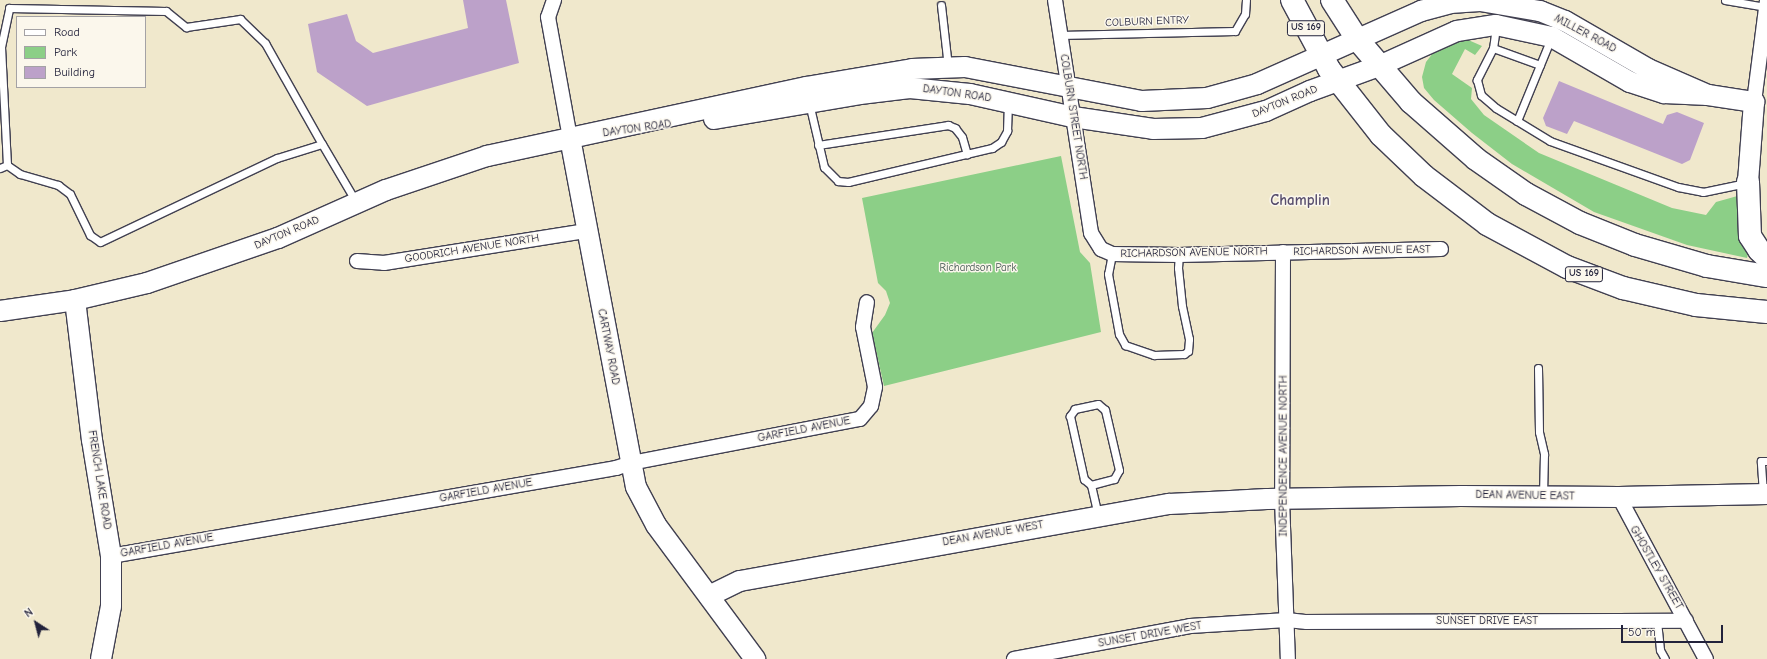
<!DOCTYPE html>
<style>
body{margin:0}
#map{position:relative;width:1767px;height:659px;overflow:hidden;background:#f0e8cc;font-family:"Comic Neue",sans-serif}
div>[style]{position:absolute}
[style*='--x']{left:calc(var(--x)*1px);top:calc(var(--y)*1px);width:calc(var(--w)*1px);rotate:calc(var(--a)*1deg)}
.green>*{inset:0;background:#8ccf87}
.building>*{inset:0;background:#bca1c9}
.roads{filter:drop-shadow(1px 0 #414051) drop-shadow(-1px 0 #414051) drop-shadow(0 1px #414051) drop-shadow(0 -1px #414051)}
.lane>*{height:7px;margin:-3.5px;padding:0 3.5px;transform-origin:3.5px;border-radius:3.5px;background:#fff}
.street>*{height:14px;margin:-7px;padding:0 7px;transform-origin:7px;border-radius:7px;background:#fff}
.secondary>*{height:20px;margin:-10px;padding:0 10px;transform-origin:10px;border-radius:10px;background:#fff}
.highway>*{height:22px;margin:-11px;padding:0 11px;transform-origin:11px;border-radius:11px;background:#fff}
span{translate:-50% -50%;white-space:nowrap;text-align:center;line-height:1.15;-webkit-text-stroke:3px #fbf7ec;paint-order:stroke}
.shield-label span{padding:1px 3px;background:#fbf7ec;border:1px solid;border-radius:3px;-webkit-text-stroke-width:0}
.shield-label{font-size:10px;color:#22223b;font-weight:700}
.street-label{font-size:11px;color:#22223b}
.park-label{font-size:11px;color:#425652}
.district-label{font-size:15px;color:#584e6d;font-weight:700}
.legend{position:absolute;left:16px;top:16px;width:130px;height:72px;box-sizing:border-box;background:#fbf7ec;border:1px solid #a4a2a5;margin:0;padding:5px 7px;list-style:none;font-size:12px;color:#22223b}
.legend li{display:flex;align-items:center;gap:8px;height:20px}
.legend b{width:20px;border:1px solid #a4a2a5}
.north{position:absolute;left:16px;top:603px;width:40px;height:40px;-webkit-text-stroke:3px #fbf7ec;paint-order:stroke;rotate:324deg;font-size:11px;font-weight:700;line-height:16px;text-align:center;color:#22223b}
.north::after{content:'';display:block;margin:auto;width:14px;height:18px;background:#22223b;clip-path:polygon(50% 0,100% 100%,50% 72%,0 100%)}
.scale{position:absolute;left:1621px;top:625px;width:102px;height:18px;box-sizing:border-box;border:2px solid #22223b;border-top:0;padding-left:5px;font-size:12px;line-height:14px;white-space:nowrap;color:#22223b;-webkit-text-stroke:3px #fbf7ec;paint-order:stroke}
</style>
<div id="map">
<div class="green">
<i style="clip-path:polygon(1466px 39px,1482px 46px,1475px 55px,1465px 49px,1452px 74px,1472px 88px,1471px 99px,1484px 115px,1539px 153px,1672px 208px,1706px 215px,1716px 202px,1741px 195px,1738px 223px,1742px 245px,1748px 254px,1747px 258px,1687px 245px,1594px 212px,1512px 164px,1472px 133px,1434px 100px,1424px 88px,1422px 77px,1426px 62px,1433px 53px,1450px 44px)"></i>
<i style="clip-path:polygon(1061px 156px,1080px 252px,1090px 263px,1101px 332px,884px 386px,872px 333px,885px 315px,890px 303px,886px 291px,878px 283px,862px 198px)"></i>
</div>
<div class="building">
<i style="clip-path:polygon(463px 0,506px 0,519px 63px,367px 106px,317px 72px,308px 24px,347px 14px,356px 41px,373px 53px,468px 28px)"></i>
<i style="clip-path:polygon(1559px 81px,1663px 124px,1667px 115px,1677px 112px,1704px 123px,1690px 160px,1682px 164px,1574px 121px,1567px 134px,1546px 126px,1543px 118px)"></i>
</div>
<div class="roads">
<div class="lane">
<i style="--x:1725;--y:0;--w:42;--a:9.7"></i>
<i style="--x:941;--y:5;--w:61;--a:83.5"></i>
<i style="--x:1496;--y:27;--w:21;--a:98"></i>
<i style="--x:1493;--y:48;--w:36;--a:117"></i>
<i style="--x:1477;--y:80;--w:16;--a:75"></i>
<i style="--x:1481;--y:95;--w:20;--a:41"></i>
<i style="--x:1496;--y:108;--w:63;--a:31.4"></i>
<i style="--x:1550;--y:141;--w:136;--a:19.8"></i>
<i style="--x:1678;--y:187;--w:25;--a:11"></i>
<i style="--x:1703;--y:192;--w:44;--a:-11.8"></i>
<i style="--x:1060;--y:35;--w:175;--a:-1.3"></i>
<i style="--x:1235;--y:31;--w:20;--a:-60"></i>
<i style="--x:1245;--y:14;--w:14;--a:-86"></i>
<i style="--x:1493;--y:48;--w:50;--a:19.9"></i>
<i style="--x:809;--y:103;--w:66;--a:76.8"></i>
<i style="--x:824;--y:167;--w:20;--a:45"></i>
<i style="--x:838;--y:181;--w:10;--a:6"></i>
<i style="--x:848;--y:182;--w:148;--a:-13.3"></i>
<i style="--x:992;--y:148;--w:11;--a:-34"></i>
<i style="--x:1001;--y:142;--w:13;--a:-61"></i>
<i style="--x:1007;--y:131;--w:28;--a:-88"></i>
<i style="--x:1517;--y:121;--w:90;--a:-67.7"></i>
<i style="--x:818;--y:145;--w:132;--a:-8.7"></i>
<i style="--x:948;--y:125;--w:8;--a:23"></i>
<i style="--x:955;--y:128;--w:11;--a:52"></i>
<i style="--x:962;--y:137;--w:18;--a:74"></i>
<i style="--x:7;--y:165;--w:16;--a:35"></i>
<i style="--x:20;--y:174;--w:40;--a:16"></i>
<i style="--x:58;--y:185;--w:15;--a:37"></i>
<i style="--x:70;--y:194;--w:46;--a:64"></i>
<i style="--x:90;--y:235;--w:12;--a:35"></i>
<i style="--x:100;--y:242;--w:196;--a:-25.4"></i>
<i style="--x:277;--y:158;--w:47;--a:-17.3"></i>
<i style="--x:322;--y:144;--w:67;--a:59.6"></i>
<i style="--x:0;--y:168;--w:8;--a:-23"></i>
<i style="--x:7;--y:165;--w:118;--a:-92.9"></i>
<i style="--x:1;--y:47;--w:40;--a:-78"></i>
<i style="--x:9;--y:8;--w:157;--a:1.1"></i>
<i style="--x:166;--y:11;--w:26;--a:39"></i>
<i style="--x:186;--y:27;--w:55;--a:-8.4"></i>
<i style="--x:240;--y:19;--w:35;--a:44"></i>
<i style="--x:265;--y:43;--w:116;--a:60.6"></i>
<i style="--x:1112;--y:254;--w:20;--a:101"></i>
<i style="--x:1108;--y:274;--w:61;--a:79.6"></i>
<i style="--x:1119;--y:334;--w:13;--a:61"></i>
<i style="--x:1125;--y:345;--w:31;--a:19"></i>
<i style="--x:1154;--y:355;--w:30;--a:-2"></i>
<i style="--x:1184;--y:354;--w:5;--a:-37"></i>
<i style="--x:1188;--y:351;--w:12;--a:-85"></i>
<i style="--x:1189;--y:339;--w:34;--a:-102"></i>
<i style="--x:1182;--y:306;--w:38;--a:-96"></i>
<i style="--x:1178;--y:268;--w:13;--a:-86"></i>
<i style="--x:1538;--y:368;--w:64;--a:89.1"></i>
<i style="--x:1539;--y:432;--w:23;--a:77"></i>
<i style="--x:1544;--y:454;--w:40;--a:91.4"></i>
<i style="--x:1091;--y:485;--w:24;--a:-15"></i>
<i style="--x:1114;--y:479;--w:10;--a:-61"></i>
<i style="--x:1119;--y:470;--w:62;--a:-103.1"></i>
<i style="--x:1105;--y:410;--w:9;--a:-139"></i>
<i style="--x:1098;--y:404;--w:24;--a:168"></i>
<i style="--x:1075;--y:409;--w:9;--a:126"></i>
<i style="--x:1070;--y:416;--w:65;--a:77.5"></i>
<i style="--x:1084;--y:479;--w:9;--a:41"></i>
<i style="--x:1091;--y:485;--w:31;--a:77"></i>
<i style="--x:1763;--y:493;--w:32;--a:-94"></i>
<i style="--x:1761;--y:461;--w:6;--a:0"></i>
<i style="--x:1657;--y:621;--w:29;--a:84"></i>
<i style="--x:1660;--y:650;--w:10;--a:61"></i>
</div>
<div class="street">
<i style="--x:554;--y:0;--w:18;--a:109"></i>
<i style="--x:548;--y:17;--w:123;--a:79.7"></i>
<i style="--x:1055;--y:0;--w:236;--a:81.2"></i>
<i style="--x:1091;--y:233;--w:19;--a:58"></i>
<i style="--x:1101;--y:249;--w:12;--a:24"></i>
<i style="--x:1112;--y:254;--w:67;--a:0.9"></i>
<i style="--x:1179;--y:255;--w:262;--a:-1.3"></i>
<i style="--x:1754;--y:102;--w:103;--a:-82.7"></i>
<i style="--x:1283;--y:252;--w:247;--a:90.2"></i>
<i style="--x:1282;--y:499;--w:160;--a:87.9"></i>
<i style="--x:357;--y:261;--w:27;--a:4"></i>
<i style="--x:384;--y:263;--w:205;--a:-9"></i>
<i style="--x:1619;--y:497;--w:184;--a:61.8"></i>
<i style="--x:111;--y:556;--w:513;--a:-9.88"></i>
<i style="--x:616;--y:468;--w:16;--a:-18"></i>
<i style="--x:631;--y:463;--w:233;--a:-10.9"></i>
<i style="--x:860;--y:419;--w:17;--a:-50"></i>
<i style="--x:871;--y:406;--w:19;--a:-78"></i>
<i style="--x:875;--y:387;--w:61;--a:-101.3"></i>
<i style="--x:863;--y:327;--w:25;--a:-81"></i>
<i style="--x:1014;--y:659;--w:179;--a:-10.6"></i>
<i style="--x:1190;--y:626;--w:97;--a:-3.5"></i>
<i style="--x:1287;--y:620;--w:20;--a:6"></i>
<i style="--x:1307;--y:622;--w:379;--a:-0.2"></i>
</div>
<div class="secondary">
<i style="--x:714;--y:119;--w:148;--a:-9.7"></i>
<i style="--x:860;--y:94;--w:50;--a:-6.8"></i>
<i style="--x:910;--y:88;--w:60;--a:5.7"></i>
<i style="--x:970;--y:94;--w:106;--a:12.6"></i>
<i style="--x:1073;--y:117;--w:81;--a:8.5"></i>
<i style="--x:1153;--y:129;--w:49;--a:-1.2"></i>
<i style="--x:1202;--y:128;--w:66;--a:-14.9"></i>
<i style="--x:1266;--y:111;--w:48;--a:-24.4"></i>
<i style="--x:1310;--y:91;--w:73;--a:-19.9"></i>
<i style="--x:1379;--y:66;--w:85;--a:-24.2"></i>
<i style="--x:1457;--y:31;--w:39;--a:-9"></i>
<i style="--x:1496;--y:25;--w:57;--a:12.1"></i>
<i style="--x:1552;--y:37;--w:90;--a:30"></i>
<i style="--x:1630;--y:82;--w:36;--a:18"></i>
<i style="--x:1664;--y:93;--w:44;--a:2.6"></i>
<i style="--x:1708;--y:95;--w:47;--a:8.7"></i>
<i style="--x:1754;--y:102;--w:80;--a:94.3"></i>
<i style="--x:570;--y:138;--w:355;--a:79.3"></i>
<i style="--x:636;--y:487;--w:43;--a:62.2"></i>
<i style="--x:656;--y:525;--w:167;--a:53.5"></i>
<i style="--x:75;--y:300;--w:141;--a:83.1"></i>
<i style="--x:92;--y:440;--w:118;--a:80.7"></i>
<i style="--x:111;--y:556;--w:50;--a:90"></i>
<i style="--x:111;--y:606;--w:54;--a:100.7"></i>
<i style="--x:0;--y:311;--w:76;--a:-8.3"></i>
<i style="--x:75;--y:300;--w:74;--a:-13.3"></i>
<i style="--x:147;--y:283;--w:139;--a:-19"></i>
<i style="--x:278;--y:238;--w:118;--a:-24"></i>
<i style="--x:386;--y:190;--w:107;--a:-18.6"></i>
<i style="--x:487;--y:156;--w:326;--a:-12.2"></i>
<i style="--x:806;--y:87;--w:108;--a:-9.6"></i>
<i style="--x:912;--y:69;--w:53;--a:-2.2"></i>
<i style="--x:965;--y:67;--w:180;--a:10.9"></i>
<i style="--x:1142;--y:101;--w:65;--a:-2.6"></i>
<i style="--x:1207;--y:98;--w:52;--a:-15.6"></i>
<i style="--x:1257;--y:84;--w:180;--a:-24"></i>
<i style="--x:1421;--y:11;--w:30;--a:-15"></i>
<i style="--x:1450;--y:3;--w:30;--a:-4"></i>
<i style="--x:1480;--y:1;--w:61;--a:9.5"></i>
<i style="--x:1540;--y:11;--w:27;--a:22"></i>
<i style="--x:1565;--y:21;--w:96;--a:30"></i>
<i style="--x:1648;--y:69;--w:65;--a:23.4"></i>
<i style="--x:709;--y:596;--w:34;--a:-26"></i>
<i style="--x:740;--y:581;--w:436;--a:-10.2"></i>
<i style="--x:1169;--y:504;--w:98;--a:-2.9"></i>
<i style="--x:1267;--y:499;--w:194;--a:-0.9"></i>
<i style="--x:1461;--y:496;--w:158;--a:0.4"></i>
<i style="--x:1619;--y:497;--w:148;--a:-1.2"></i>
</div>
<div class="highway">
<i style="--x:1292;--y:0;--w:78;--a:61.8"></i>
<i style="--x:1329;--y:69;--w:84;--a:51.8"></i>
<i style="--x:1381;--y:135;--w:59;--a:43.6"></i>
<i style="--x:1424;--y:176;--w:79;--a:37.3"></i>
<i style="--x:1487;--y:224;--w:91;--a:28.3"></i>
<i style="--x:1567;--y:267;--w:60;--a:20.6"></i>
<i style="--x:1623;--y:288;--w:75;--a:13.1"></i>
<i style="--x:1696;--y:305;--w:71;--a:5.6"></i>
<i style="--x:1332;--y:0;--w:46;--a:57.3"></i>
<i style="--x:1357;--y:39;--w:83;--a:49.4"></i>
<i style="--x:1411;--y:102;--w:86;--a:41.2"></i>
<i style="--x:1476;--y:159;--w:61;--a:35"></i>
<i style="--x:1526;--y:194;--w:61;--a:28.2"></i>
<i style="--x:1580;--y:223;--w:59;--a:21.8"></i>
<i style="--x:1635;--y:245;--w:75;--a:16.3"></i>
<i style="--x:1707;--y:266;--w:61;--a:9.5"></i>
<i style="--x:1748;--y:182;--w:54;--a:87.9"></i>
<i style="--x:1750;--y:236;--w:17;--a:57"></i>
<i style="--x:1759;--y:250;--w:11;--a:45"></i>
</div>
</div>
<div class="shield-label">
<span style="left:1306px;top:28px">US 169</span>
<span style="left:1584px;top:274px">US 169</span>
</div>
<div class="street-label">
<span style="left:1147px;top:22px;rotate:-2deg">COLBURN ENTRY</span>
<span style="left:1585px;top:34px;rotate:28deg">MILLER ROAD</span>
<span style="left:957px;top:94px;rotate:8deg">DAYTON ROAD</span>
<span style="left:1285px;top:102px;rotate:-22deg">DAYTON ROAD</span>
<span style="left:1073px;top:117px;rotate:81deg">COLBURN STREET NORTH</span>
<span style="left:637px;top:129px;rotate:-8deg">DAYTON ROAD</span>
<span style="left:287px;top:233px;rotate:-23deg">DAYTON ROAD</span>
<span style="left:472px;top:249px;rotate:-9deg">GOODRICH AVENUE NORTH</span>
<span style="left:1362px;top:251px;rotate:-1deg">RICHARDSON AVENUE EAST</span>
<span style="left:1194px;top:253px;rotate:-1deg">RICHARDSON AVENUE NORTH</span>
<span style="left:608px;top:347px;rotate:79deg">CARTWAY ROAD</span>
<span style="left:804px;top:430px;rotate:-11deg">GARFIELD AVENUE</span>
<span style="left:1284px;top:456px;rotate:-90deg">INDEPENDENCE AVENUE NORTH</span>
<span style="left:99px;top:480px;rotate:81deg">FRENCH LAKE ROAD</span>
<span style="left:486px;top:491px;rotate:-10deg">GARFIELD AVENUE</span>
<span style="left:1525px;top:496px;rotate:1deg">DEAN AVENUE EAST</span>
<span style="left:993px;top:534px;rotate:-10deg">DEAN AVENUE WEST</span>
<span style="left:167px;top:546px;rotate:-10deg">GARFIELD AVENUE</span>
<span style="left:1656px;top:568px;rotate:60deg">GHOSTLEY STREET</span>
<span style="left:1487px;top:621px">SUNSET DRIVE EAST</span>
<span style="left:1150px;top:635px;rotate:-10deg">SUNSET DRIVE WEST</span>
</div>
<div class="park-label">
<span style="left:978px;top:268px">Richardson Park</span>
</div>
<div class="district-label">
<span style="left:1300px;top:201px">Champlin</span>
</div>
<ul class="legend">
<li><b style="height:5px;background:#fff"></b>Road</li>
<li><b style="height:11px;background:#8ccf87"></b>Park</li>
<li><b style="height:11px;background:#bca1c9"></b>Building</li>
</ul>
<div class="north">N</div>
<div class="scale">50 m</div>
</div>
